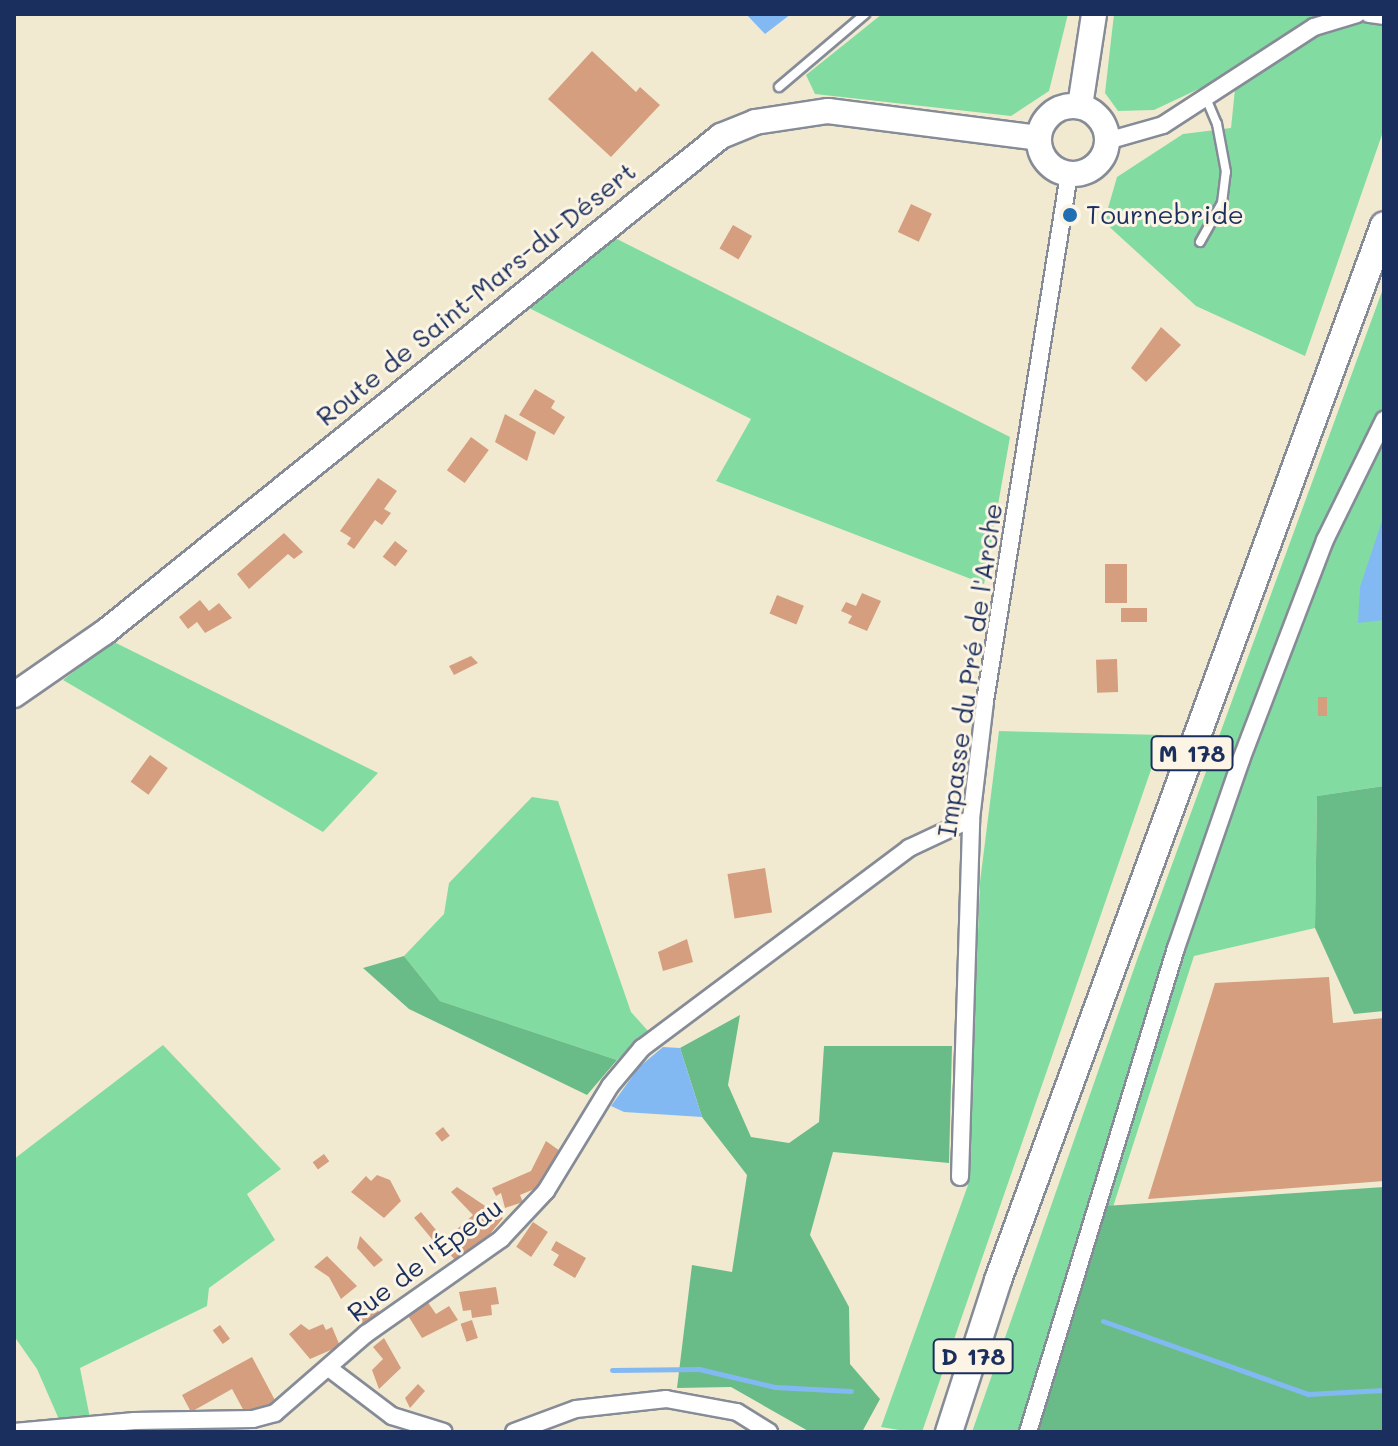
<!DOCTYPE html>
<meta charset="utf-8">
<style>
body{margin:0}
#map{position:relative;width:1398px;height:1446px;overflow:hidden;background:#f2ead0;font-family:Mali,sans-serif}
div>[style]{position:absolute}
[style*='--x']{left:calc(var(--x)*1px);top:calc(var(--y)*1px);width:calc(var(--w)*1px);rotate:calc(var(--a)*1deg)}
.green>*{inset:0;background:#82dca2}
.forest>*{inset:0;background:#69bc88}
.water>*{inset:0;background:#83b9f2}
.stream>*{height:5px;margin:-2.5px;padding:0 2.5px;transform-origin:2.5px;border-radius:2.5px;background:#83b9f2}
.building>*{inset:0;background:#d49e7f;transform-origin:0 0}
.roads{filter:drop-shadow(2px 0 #868c97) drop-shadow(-2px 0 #868c97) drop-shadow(0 2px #868c97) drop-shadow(0 -2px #868c97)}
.service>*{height:8px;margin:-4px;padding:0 4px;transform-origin:4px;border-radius:4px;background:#fff}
.minor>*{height:16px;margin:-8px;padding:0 8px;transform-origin:8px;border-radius:8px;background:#fff}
.secondary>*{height:24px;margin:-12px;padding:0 12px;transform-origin:12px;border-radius:12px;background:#fff}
.secondary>.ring{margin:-12px;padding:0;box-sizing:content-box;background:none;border:24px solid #fff;border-radius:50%}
.primary>*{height:26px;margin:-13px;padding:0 13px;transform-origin:13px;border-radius:13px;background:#fff}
.dots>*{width:22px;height:22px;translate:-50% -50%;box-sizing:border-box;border:4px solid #fcf5e5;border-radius:50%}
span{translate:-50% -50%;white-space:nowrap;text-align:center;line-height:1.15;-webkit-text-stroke:6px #fcf5e5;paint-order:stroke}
.shield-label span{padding:2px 6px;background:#fcf5e5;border:2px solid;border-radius:6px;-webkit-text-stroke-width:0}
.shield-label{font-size:24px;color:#1b2f5e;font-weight:700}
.poi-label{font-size:26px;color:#1b2f5e}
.left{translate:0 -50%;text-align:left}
.street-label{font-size:26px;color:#1b2f5e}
.frame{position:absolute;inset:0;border:16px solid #1b2f5e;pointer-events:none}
</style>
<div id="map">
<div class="green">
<i style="clip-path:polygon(882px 14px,1068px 14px,1049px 91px,1011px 116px,815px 94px,806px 75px)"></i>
<i style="clip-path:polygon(1114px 14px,1321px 14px,1203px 87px,1154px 110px,1118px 111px,1105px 93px)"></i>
<i style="clip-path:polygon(1364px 22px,1384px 26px,1384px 129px,1305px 356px,1196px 306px,1104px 222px,1117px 177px,1183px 134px,1231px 128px,1235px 89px,1317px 34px)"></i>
<i style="clip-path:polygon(609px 235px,1010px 437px,984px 584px,716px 481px,751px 419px,525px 306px)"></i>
<i style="clip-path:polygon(1384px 286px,1384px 786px,1317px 796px,1315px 928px,1194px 956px,1113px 1207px,1105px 1206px,1034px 1432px,972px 1432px,1137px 960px)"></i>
<i style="clip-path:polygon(112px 641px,378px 773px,323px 832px,63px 680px)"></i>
<i style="clip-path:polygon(999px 731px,1163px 735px,922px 1432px,911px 1432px,881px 1427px,968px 1185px,980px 882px)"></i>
<i style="clip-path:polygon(532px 797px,558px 801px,631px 1012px,649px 1032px,617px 1060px,440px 1001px,404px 956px,444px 914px,449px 883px)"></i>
<i style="clip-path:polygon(163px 1045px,281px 1169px,247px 1194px,275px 1240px,209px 1288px,207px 1306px,80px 1368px,90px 1418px,61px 1424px,37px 1369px,14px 1336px,14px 1159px)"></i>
</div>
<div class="forest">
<i style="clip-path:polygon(1384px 786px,1384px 1011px,1354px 1014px,1315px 928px,1317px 796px)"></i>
<i style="clip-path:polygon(404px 956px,440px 1001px,617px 1060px,587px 1095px,409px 1009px,363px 968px)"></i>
<i style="clip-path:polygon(740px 1015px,728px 1085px,751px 1137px,789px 1143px,819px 1122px,824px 1046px,952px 1046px,949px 1163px,833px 1152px,810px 1235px,849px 1307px,850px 1364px,880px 1399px,862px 1432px,810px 1432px,731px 1387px,677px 1388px,692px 1265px,732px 1272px,747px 1175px,702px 1117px,680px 1048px)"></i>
<i style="clip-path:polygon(1384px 1187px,1384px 1432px,1034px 1432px,1105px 1206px)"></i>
</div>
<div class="water">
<i style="clip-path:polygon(746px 14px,791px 14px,765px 34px)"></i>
<i style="clip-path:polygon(1384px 515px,1384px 620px,1358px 623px,1360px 587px)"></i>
<i style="clip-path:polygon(663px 1047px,680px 1048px,702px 1117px,624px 1112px,611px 1106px,639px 1067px)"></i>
</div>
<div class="stream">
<i style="--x:1103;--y:1321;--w:218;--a:19.6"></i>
<i style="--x:1308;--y:1394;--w:76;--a:-3"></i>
<i style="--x:612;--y:1370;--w:87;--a:-0.7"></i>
<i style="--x:699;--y:1369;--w:78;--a:13.3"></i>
<i style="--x:775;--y:1387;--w:76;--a:3"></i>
</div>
<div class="building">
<i style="clip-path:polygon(592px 51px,636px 92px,640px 87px,660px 105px,611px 157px,548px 99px)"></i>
<i style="left:911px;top:204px;width:23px;height:31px;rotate:25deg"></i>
<i style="left:733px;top:225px;width:22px;height:27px;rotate:30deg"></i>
<i style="clip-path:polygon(1161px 327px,1181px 345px,1146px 382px,1131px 368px)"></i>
<i style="clip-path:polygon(535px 389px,555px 401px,551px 408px,565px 417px,554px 435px,519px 415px)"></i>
<i style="clip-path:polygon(505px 414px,536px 432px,527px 461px,495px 442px)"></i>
<i style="left:471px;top:437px;width:22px;height:41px;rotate:36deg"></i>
<i style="clip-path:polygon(378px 478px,397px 491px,384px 509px,391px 513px,382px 525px,375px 520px,354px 549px,347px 544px,351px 538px,340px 531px)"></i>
<i style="clip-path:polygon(284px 533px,303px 552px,294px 559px,288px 554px,249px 589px,237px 574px)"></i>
<i style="left:395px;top:541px;width:16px;height:20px;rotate:38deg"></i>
<i style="left:1105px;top:564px;width:22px;height:39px"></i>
<i style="clip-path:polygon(862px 593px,881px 601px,867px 631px,848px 623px,852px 616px,841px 611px,846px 602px,856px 606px)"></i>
<i style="left:777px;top:595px;width:29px;height:20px;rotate:22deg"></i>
<i style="clip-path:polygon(200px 600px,209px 611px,219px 603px,232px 618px,205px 633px,197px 622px,188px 629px,179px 617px)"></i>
<i style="left:1147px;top:608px;width:14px;height:26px;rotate:90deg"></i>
<i style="clip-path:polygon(471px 656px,478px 663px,454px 675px,449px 666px)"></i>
<i style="left:1117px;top:659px;width:33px;height:21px;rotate:88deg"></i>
<i style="left:1318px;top:697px;width:9px;height:19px"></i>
<i style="left:150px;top:755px;width:22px;height:33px;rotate:36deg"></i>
<i style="left:765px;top:868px;width:45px;height:38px;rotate:81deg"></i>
<i style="clip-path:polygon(687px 939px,693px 962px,663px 971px,658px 952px)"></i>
<i style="clip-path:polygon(1329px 977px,1333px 1023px,1384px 1018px,1384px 1181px,1148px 1199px,1215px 983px)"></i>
<i style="left:443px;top:1127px;width:11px;height:10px;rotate:52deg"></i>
<i style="clip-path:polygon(546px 1141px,560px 1151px,559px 1156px,539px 1187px,520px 1195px,523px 1202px,505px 1208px,501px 1193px,496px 1196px,492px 1188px,531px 1171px)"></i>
<i style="left:324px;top:1154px;width:9px;height:14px;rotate:54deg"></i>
<i style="clip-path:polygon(377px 1175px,390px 1180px,401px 1201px,384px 1218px,351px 1192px,366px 1176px,371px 1181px)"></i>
<i style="clip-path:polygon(457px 1187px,503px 1218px,486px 1239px,456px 1261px,447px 1251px,462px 1238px,455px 1231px,473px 1215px,451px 1192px)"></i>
<i style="left:421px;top:1212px;width:31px;height:9px;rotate:50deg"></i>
<i style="left:533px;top:1222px;width:18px;height:30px;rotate:34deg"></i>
<i style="clip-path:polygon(360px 1236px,383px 1260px,374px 1267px,357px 1248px)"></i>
<i style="clip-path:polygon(556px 1241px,586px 1258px,575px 1278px,553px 1265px,559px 1255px,551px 1250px)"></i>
<i style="clip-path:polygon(327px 1256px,357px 1286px,341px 1299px,329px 1277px,314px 1267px)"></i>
<i style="clip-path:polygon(496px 1287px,499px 1304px,491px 1305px,492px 1315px,472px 1318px,471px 1310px,463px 1311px,459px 1292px)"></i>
<i style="clip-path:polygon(368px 1300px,380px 1313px,363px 1328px,356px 1310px)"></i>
<i style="clip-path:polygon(427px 1301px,436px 1314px,449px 1306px,458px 1320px,422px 1338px,407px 1314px)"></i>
<i style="left:472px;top:1320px;width:19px;height:12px;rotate:72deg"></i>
<i style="clip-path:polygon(301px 1324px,309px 1330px,323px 1324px,326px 1330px,332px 1327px,340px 1346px,310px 1359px,289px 1334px)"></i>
<i style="left:220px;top:1325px;width:17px;height:9px;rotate:54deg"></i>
<i style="clip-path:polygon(384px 1338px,401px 1368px,379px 1389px,372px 1370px,383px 1359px,373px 1347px)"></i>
<i style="clip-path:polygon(252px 1357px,277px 1404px,245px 1413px,232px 1389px,191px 1412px,182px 1395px)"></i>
<i style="clip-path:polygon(418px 1384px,425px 1391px,410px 1408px,405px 1398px)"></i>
</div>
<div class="roads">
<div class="service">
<i style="--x:779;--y:87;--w:113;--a:-40.3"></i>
<i style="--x:1200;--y:242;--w:45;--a:-60.6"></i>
<i style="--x:1222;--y:203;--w:31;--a:-83"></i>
<i style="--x:1226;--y:172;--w:49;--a:-100.6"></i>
<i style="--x:1217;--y:124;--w:28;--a:-113"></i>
</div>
<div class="minor">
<i style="--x:1369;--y:14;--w:15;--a:8"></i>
<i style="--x:1107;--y:141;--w:58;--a:-15.9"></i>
<i style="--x:1163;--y:125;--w:180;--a:-33"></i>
<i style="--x:1314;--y:27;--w:45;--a:-16.8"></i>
<i style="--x:960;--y:1177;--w:358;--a:-88.2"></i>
<i style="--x:971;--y:819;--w:119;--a:-83.2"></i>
<i style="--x:985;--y:701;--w:534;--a:-80.94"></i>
<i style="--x:330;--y:1369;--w:78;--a:37.2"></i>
<i style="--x:392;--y:1416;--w:54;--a:17.1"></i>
<i style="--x:14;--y:1432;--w:121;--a:-5.2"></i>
<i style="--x:134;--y:1421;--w:119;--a:-1"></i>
<i style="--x:253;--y:1419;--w:23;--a:-15"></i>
<i style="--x:275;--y:1413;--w:121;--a:-41"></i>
<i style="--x:366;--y:1334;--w:165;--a:-35.1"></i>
<i style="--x:501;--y:1239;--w:66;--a:-46.8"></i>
<i style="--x:546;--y:1191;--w:123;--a:-58.6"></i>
<i style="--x:610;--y:1086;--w:50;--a:-49.9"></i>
<i style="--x:642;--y:1048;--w:334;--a:-36.8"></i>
<i style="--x:909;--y:848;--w:68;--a:-25.1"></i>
<i style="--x:514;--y:1432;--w:66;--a:-20.4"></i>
<i style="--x:576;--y:1409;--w:91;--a:-6.3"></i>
<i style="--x:666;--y:1399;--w:72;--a:10.4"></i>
<i style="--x:737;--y:1412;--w:38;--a:32"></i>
<i style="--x:1028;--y:1432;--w:506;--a:-73"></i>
<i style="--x:1176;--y:948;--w:199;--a:-70.9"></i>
<i style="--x:1241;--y:760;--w:235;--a:-69.1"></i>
<i style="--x:1325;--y:540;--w:134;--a:-63.8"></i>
</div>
<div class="secondary">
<i class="ring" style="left:1039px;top:106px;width:44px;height:44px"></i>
<i style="--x:1080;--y:106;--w:93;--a:-81.3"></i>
<i style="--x:14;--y:695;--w:111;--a:-34.7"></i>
<i style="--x:105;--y:632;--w:791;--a:-38.84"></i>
<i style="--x:721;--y:136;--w:37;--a:-22"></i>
<i style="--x:755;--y:122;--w:74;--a:-8.6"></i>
<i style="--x:828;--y:111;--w:212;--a:7.3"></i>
</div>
<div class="primary">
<i style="--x:949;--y:1432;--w:160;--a:-72.1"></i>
<i style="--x:998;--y:1280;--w:1123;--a:-69.9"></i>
</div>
</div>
<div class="dots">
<i style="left:1070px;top:215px;background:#1f6fb2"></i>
</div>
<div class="shield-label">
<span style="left:1192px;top:753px">M 178</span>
<span style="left:973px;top:1356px">D 178</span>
</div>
<div class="poi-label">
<span class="left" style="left:1086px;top:215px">Tournebride</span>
</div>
<div class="street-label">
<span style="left:476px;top:294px;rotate:-39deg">Route de Saint-Mars-du-Désert</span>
<span style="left:970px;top:670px;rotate:-82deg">Impasse du Pré de l'Arche</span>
<span style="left:425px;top:1260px;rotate:-37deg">Rue de l'Épeau</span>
</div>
<div class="frame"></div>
</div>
